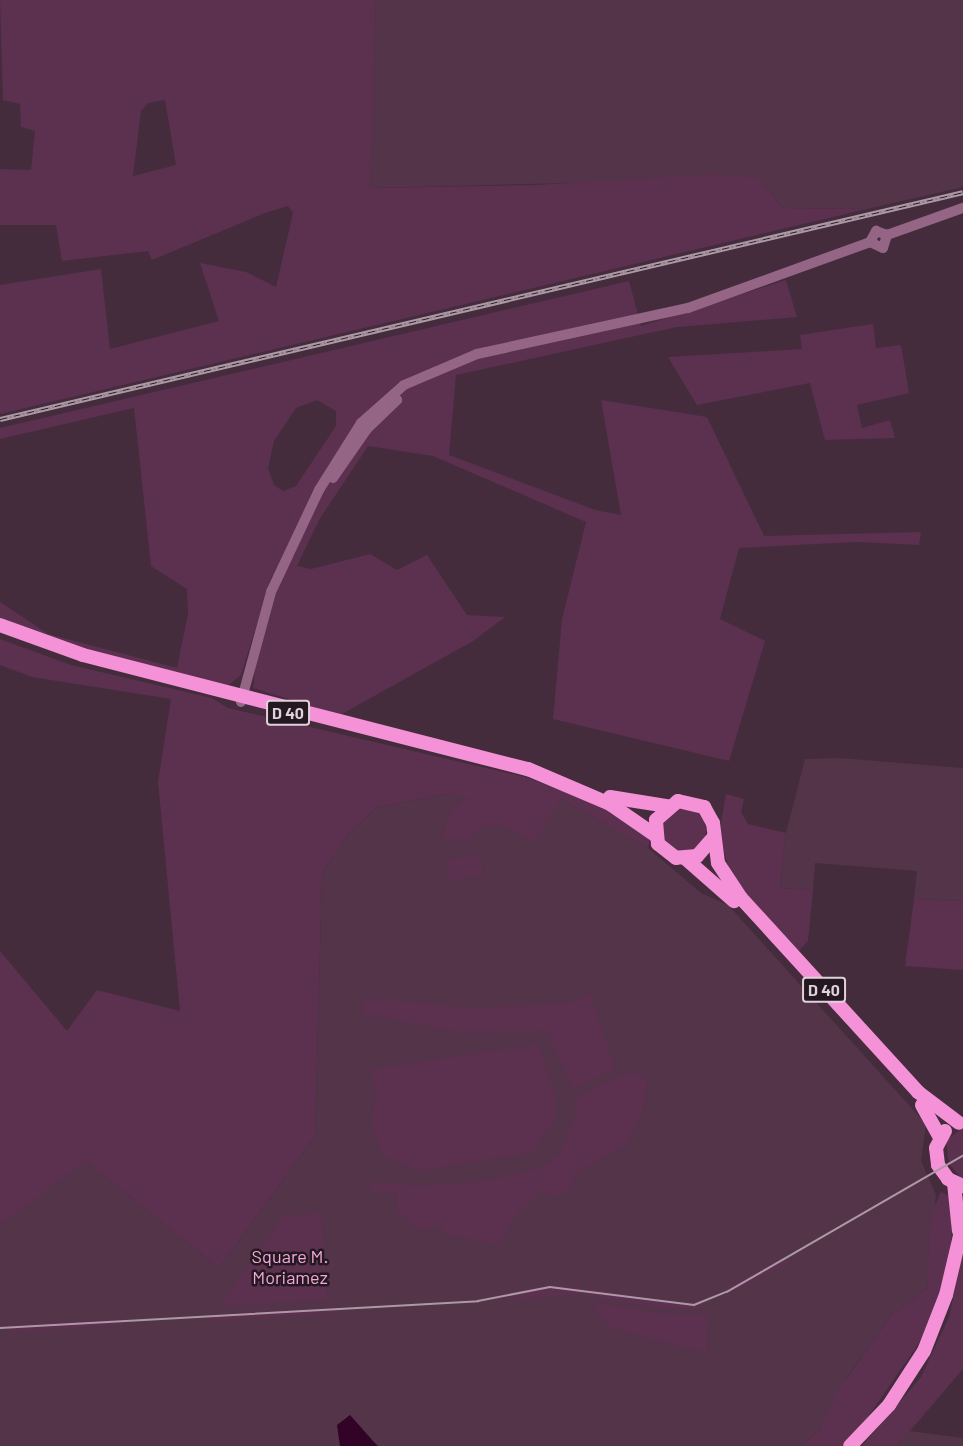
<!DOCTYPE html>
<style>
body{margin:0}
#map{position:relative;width:963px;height:1446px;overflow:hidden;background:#442c3d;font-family:Barlow,sans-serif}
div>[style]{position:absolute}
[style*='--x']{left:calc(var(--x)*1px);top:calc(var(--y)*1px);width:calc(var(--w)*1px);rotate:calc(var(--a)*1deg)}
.built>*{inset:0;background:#533449}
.green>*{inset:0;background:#5c304f;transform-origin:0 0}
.round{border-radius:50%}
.water>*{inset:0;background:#320227}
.minor>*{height:10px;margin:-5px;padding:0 5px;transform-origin:5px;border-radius:5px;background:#956586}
.major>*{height:14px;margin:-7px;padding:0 7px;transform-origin:7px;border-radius:7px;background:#f491d7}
.tram>*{height:1.5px;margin:-0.75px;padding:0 0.75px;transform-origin:0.75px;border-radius:0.75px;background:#ac99a5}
.rail>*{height:4.5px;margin-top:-2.25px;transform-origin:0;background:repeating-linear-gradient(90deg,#241920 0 7px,#ac99a5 0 14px);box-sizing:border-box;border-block:2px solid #ac99a5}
span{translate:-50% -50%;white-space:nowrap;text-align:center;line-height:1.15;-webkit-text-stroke:5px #241920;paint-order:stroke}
.shield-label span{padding:2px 4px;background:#241920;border:2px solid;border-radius:4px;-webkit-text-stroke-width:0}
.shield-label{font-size:16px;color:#e1d1db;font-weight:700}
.park-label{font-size:18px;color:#f6a8dd}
</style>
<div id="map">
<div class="built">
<i style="clip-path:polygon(376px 0,963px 0,963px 187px,867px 209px,783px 208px,759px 178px,369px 188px)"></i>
<i style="clip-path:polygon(839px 758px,963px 768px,963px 901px,914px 899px,917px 871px,815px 863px,813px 890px,780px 888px,786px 833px,805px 759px)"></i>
<i style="clip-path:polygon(454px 793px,561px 799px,648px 848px,701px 893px,728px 905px,926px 1124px,921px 1161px,936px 1195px,927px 1289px,891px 1315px,848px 1376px,821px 1429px,801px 1446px,0 1446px,0 1225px,85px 1160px,219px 1268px,315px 1136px,322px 874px,349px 834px,377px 807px)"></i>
<i style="clip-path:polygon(910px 1431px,963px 1438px,963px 1446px,897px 1446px)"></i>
</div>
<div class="green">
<i style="clip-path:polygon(evenodd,0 0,376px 0,370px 188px,535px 185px,713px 174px,759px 178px,783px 208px,867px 209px,0 414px,0 285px,101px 269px,110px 349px,219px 321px,200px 263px,246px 272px,276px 287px,293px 213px,288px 206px,265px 213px,152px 260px,148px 251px,62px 261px,56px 225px,0 225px,0 169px,31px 170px,35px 131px,21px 127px,20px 104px,3px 100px,0 0,165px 100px,176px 165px,133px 176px,141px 111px,148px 103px,165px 100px)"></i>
<i style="clip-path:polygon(evenodd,786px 280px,797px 317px,677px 327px,456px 375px,449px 455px,595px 510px,621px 515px,601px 400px,707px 417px,764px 536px,921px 532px,919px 545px,857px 542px,739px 548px,720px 619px,765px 641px,729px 761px,553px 719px,562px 619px,586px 522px,433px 456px,368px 446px,319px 520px,297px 566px,311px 569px,370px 554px,397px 570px,427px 555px,467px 615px,505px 617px,473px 641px,340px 715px,253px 688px,256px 657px,280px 581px,272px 576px,241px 675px,226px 687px,44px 639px,0 618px,0 602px,48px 634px,177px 668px,188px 614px,187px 589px,151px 566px,134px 408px,0 439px,0 428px,629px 281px,641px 326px,786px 280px,317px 400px,336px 411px,336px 426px,296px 486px,283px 491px,274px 485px,268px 468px,274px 441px,296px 408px,317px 400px)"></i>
<i style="clip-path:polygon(873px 324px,876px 348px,901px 345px,909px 393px,857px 405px,862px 428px,890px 420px,895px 438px,825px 440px,810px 383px,697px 405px,668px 357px,802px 349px,800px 335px)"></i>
<i style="clip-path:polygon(0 639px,71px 665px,212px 698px,228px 708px,525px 777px,607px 807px,650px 839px,648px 848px,561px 799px,548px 821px,532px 817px,547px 822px,536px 841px,499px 825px,483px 826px,468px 842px,447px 840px,443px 833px,451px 810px,464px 798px,477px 801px,454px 793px,377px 807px,349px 834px,322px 874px,315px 1136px,219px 1268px,86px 1161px,0 1225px,0 951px,67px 1031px,97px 990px,180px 1011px,158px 782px,171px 699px,32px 677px,0 665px)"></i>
<i style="clip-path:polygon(726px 794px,744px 799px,741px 812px,748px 824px,786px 833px,780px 888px,813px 890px,808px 941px,797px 953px,731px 876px,719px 834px)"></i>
<i class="round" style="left:662px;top:808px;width:44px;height:44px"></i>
<i style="left:479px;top:853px;width:21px;height:35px;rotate:76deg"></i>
<i style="clip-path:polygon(914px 899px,963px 901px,963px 970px,905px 966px)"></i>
<i style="clip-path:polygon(590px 992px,615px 1069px,573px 1089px,547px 1031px,465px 1033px,362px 1014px,366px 998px,472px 1008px,570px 1003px)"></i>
<i style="clip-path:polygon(539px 1044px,555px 1094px,555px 1119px,533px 1152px,419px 1171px,385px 1157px,371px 1125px,376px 1094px,371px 1069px)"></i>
<i style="clip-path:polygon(624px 1073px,641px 1074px,647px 1081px,643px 1110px,627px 1144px,571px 1176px,575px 1185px,549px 1199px,544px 1190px,539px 1192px,523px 1212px,519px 1210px,499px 1246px,444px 1233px,442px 1226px,421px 1230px,398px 1213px,396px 1192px,371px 1192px,371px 1182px,422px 1186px,484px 1181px,541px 1168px,561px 1151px,575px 1117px,575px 1098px)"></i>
<i style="clip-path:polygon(963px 1128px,963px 1180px,949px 1164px,946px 1140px)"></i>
<i style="clip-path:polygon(941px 1192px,953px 1198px,950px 1263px,937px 1310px,917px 1346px,856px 1434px,841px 1446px,801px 1446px,821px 1429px,831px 1401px,891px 1315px,927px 1289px,931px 1215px)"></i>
<i style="clip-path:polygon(321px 1212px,328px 1299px,219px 1307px,283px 1216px)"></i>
<i style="clip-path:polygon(963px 1251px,963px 1369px,897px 1446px,862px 1446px,921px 1377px,949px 1317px)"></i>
<i style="left:785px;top:1257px;width:7px;height:68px;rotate:63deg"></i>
<i style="clip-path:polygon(546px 1285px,564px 1285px,583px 1287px,581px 1294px,515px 1300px,515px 1292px)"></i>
<i style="clip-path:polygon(588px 1288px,667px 1302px,700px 1302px,704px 1308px,661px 1309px,587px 1296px)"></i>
<i style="clip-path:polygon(592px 1302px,664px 1314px,708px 1314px,707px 1353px,609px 1328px)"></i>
<i style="clip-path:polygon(338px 1307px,338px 1313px,212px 1321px,211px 1314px)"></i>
<i style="clip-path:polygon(125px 1319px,125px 1325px,8px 1332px,7px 1325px)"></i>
</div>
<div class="water">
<i style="clip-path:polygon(350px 1415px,373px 1441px,378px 1446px,340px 1446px,337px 1425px)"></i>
</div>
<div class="minor">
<i style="--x:887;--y:235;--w:81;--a:-19.6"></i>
<i style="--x:870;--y:242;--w:14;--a:25"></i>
<i style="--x:883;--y:248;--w:14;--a:-73"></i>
<i style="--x:870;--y:242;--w:13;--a:-61"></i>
<i style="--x:876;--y:231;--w:12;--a:20"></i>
<i style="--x:333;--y:478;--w:60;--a:-55.2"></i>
<i style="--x:367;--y:429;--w:42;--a:-44"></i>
<i style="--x:241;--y:702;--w:114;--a:-74.7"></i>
<i style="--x:271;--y:592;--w:113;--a:-64.8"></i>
<i style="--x:319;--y:490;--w:79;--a:-57.9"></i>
<i style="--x:361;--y:423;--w:57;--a:-41.5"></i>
<i style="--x:404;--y:385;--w:79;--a:-23"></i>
<i style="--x:477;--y:354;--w:216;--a:-12.3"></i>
<i style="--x:688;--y:308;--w:194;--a:-19.9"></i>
</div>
<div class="major">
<i style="--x:0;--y:625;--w:88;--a:19.9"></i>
<i style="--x:83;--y:655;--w:459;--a:14.4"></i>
<i style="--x:528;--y:769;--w:89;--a:23.1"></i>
<i style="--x:610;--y:804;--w:55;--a:34.6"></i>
<i style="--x:610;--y:797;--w:58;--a:9"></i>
<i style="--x:712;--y:839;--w:23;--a:131"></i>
<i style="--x:697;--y:856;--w:21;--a:175"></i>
<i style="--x:676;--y:858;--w:23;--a:-142"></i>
<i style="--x:658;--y:844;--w:24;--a:-95"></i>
<i style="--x:656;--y:820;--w:29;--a:-41"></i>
<i style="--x:678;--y:801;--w:27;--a:13"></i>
<i style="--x:704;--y:807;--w:18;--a:61"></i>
<i style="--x:713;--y:823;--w:40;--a:82.9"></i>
<i style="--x:718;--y:863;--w:42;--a:56.7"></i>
<i style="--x:741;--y:898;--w:263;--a:47.6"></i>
<i style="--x:918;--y:1092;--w:51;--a:37.1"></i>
<i style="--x:686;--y:859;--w:64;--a:41.2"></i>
<i style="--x:922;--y:1105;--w:38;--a:61"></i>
<i style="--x:945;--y:1131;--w:19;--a:118"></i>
<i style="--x:936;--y:1148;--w:17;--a:83"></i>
<i style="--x:938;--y:1165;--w:17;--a:54"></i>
<i style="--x:948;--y:1179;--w:17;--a:25"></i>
<i style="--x:954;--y:1183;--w:48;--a:84.1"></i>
<i style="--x:850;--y:1446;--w:57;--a:-46.4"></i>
<i style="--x:889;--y:1405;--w:64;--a:-57.1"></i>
<i style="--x:924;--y:1351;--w:60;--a:-68.6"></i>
<i style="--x:946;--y:1295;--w:74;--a:-76.7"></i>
</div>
<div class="tram">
<i style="--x:0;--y:1328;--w:479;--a:-3.2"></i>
<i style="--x:478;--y:1301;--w:73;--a:-11"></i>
<i style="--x:550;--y:1287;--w:145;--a:7.1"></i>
<i style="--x:694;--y:1305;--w:35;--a:-22"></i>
<i style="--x:727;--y:1292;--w:272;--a:-30"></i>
</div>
<div class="rail">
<i style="--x:0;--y:419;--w:989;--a:-13.26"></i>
</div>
<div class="shield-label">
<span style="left:288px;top:713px">D 40</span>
<span style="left:824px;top:990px">D 40</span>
</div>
<div class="park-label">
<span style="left:290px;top:1267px">Square M.<br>Moriamez</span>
</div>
</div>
